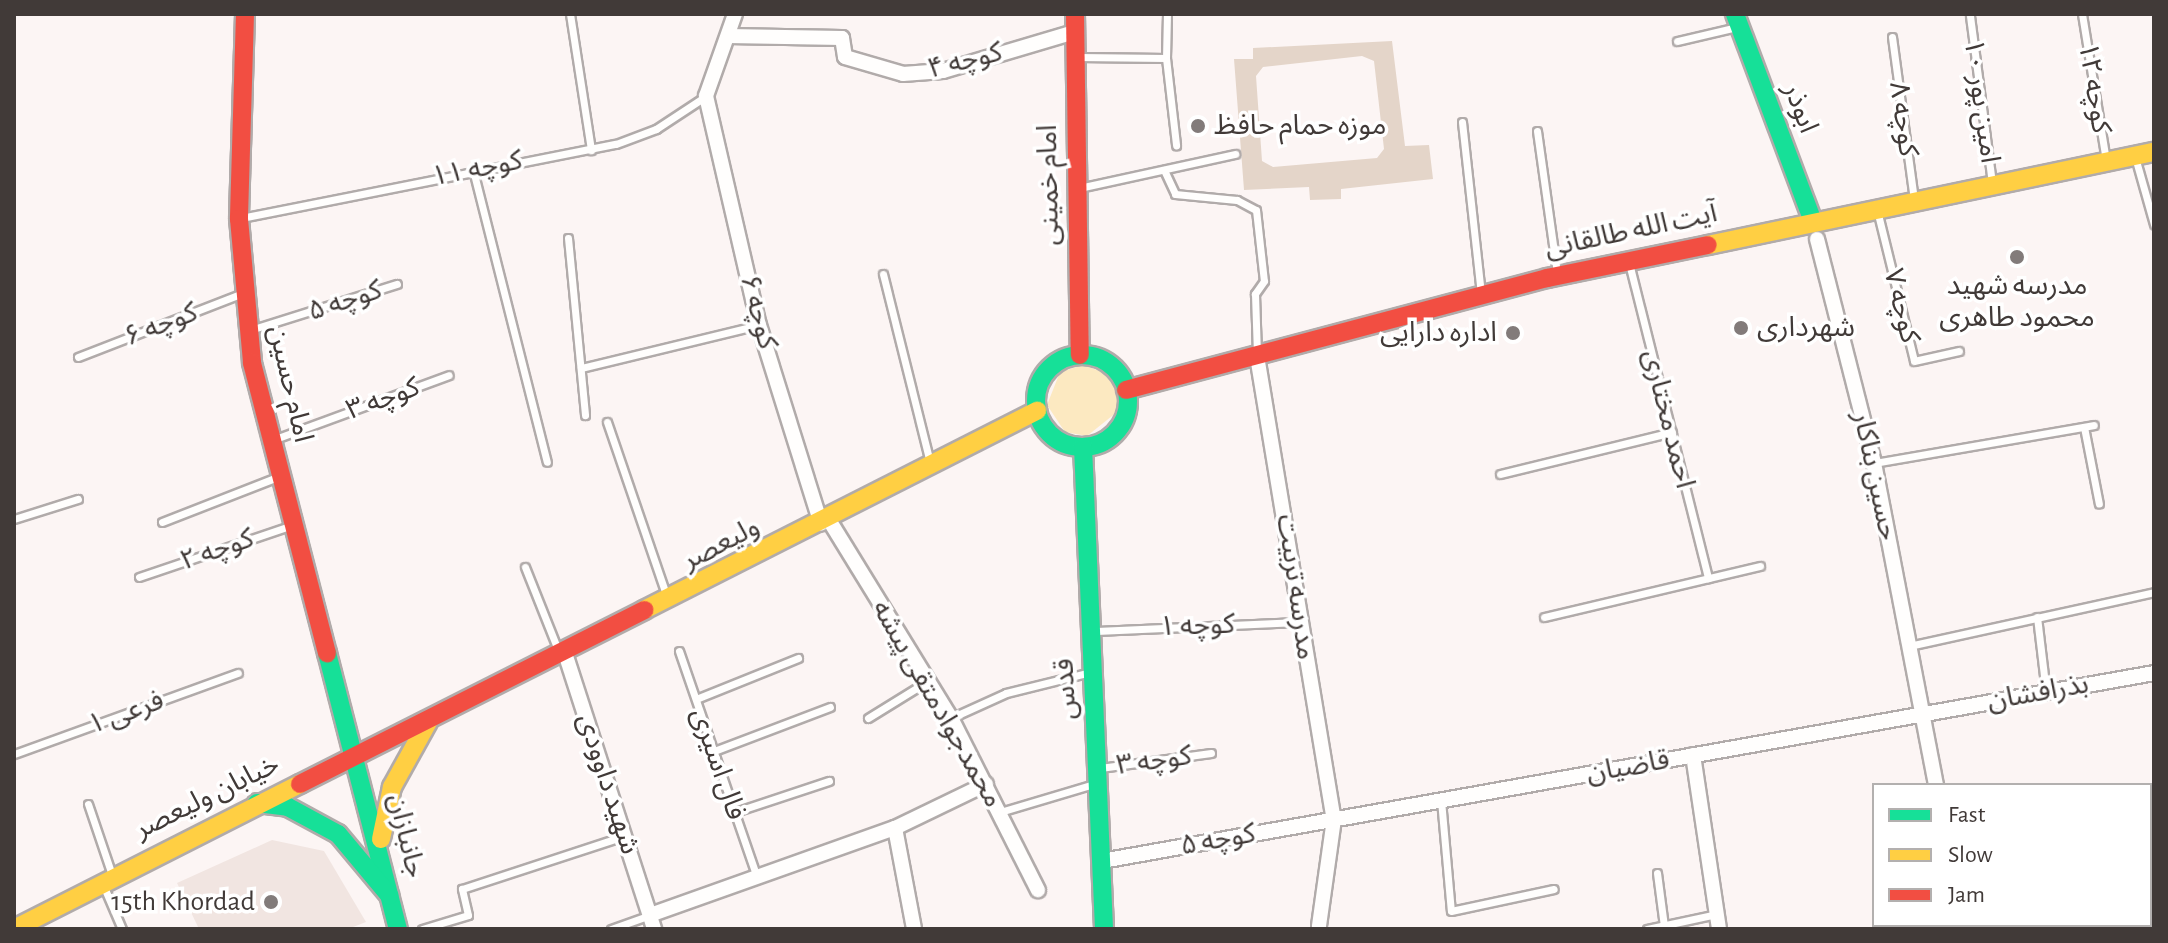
<!DOCTYPE html>
<meta charset="utf-8">
<style>
body{margin:0}
#map{position:relative;width:2168px;height:943px;overflow:hidden;background:#fcf5f4;font-family:"Alegreya Sans","Noto Sans Arabic",sans-serif}
div>[style]{position:absolute}
[style*='--x']{left:calc(var(--x)*1px);top:calc(var(--y)*1px);width:calc(var(--w)*1px);rotate:calc(var(--a)*1deg)}
.built>*{inset:0;background:#f1e5e1}
.green>*{inset:0;background:#fce9c1}
.building>*{inset:0;background:#e4d5c9}
.roads{filter:drop-shadow(2px 0 #b1abaa) drop-shadow(-2px 0 #b1abaa) drop-shadow(0 2px #b1abaa) drop-shadow(0 -2px #b1abaa)}
.lane>*{height:7px;margin:-3.5px;padding:0 3.5px;transform-origin:3.5px;border-radius:3.5px;background:#fffefd}
.street>*{height:14px;margin:-7px;padding:0 7px;transform-origin:7px;border-radius:7px;background:#fffefd}
.fast>*{height:18px;margin:-9px;padding:0 9px;transform-origin:9px;border-radius:9px;background:#16e098}
.fast>.ring{margin:-9px;padding:0;box-sizing:content-box;background:none;border:18px solid #16e098;border-radius:50%}
.slow>*{height:18px;margin:-9px;padding:0 9px;transform-origin:9px;border-radius:9px;background:#ffcf43}
.jam>*{height:18px;margin:-9px;padding:0 9px;transform-origin:9px;border-radius:9px;background:#f24e42}
.dots>*{width:22px;height:22px;translate:-50% -50%;box-sizing:border-box;border:4px solid #fff;border-radius:50%}
span{translate:-50% -50%;white-space:nowrap;text-align:center;line-height:1.15;-webkit-text-stroke:7px #fff;paint-order:stroke}
.street-label{font-size:28px;color:#413a38}
.poi-label{font-size:28px;color:#413a38}
.left{translate:0 -50%;text-align:left}
.right{translate:-100% -50%;text-align:right}
.frame{position:absolute;inset:0;border:16px solid #413a38;pointer-events:none}
.legend{position:absolute;left:1872px;top:783px;width:280px;height:144px;box-sizing:border-box;background:#fff;border:2px solid #b3b0af;margin:0;padding:10px 14px;list-style:none;font-size:24px;color:#413a38}
.legend li{display:flex;align-items:center;gap:16px;height:40px}
.legend b{width:40px;border:2px solid #b3b0af}
</style>
<div id="map">
<div class="built">
<i style="clip-path:polygon(272px 840px,324px 851px,366px 922px,348px 929px,199px 929px,177px 883px)"></i>
</div>
<div class="green">
<i style="clip-path:polygon(1083px 365px,1105px 373px,1127px 404px,1087px 436px,1065px 432px,1047px 405px,1060px 372px)"></i>
</div>
<div class="building">
<i style="clip-path:polygon(evenodd,1392px 41px,1405px 146px,1429px 145px,1433px 179px,1341px 189px,1341px 199px,1310px 200px,1309px 187px,1244px 190px,1234px 59px,1253px 59px,1253px 48px,1392px 41px,1362px 56px,1374px 61px,1384px 149px,1377px 158px,1273px 167px,1262px 161px,1256px 76px,1263px 67px,1362px 56px)"></i>
</div>
<div class="roads">
<div class="lane">
<i style="--x:570;--y:14;--w:138;--a:81.2"></i>
<i style="--x:2082;--y:14;--w:148;--a:80.7"></i>
<i style="--x:1970;--y:16;--w:168;--a:82.5"></i>
<i style="--x:1892;--y:37;--w:163;--a:82.3"></i>
<i style="--x:1677;--y:41;--w:62;--a:-13.1"></i>
<i style="--x:1078;--y:57;--w:88;--a:0.7"></i>
<i style="--x:1166;--y:58;--w:44;--a:-88.7"></i>
<i style="--x:1166;--y:58;--w:88;--a:83.4"></i>
<i style="--x:1462;--y:122;--w:172;--a:83.7"></i>
<i style="--x:1537;--y:131;--w:144;--a:82"></i>
<i style="--x:2135;--y:157;--w:70;--a:74.2"></i>
<i style="--x:473;--y:170;--w:301;--a:75.8"></i>
<i style="--x:1164;--y:170;--w:26;--a:65"></i>
<i style="--x:1175;--y:194;--w:62;--a:5.5"></i>
<i style="--x:1237;--y:200;--w:21;--a:28"></i>
<i style="--x:1256;--y:210;--w:71;--a:83.6"></i>
<i style="--x:1264;--y:281;--w:16;--a:125"></i>
<i style="--x:1255;--y:294;--w:59;--a:88.1"></i>
<i style="--x:1079;--y:188;--w:160;--a:-12.3"></i>
<i style="--x:1877;--y:210;--w:155;--a:76.2"></i>
<i style="--x:1914;--y:361;--w:46;--a:-12.5"></i>
<i style="--x:241;--y:218;--w:382;--a:-11.2"></i>
<i style="--x:616;--y:144;--w:43;--a:-20.6"></i>
<i style="--x:656;--y:129;--w:60;--a:-33.4"></i>
<i style="--x:568;--y:238;--w:178;--a:84.5"></i>
<i style="--x:1629;--y:263;--w:325;--a:75.9"></i>
<i style="--x:883;--y:274;--w:194;--a:76"></i>
<i style="--x:250;--y:330;--w:154;--a:-17.4"></i>
<i style="--x:78;--y:357;--w:177;--a:-21.2"></i>
<i style="--x:581;--y:368;--w:183;--a:-13.6"></i>
<i style="--x:607;--y:422;--w:185;--a:71.1"></i>
<i style="--x:2084;--y:427;--w:78;--a:79"></i>
<i style="--x:275;--y:439;--w:185;--a:-20.2"></i>
<i style="--x:1874;--y:463;--w:223;--a:-9.8"></i>
<i style="--x:1500;--y:474;--w:177;--a:-13.7"></i>
<i style="--x:14;--y:519;--w:67;--a:-17.4"></i>
<i style="--x:162;--y:522;--w:127;--a:-21.3"></i>
<i style="--x:525;--y:567;--w:89;--a:68.3"></i>
<i style="--x:139;--y:577;--w:163;--a:-18.7"></i>
<i style="--x:1544;--y:617;--w:222;--a:-13.3"></i>
<i style="--x:2037;--y:617;--w:76;--a:83.2"></i>
<i style="--x:1094;--y:631;--w:207;--a:-2.5"></i>
<i style="--x:1909;--y:646;--w:251;--a:-12.4"></i>
<i style="--x:679;--y:651;--w:239;--a:71"></i>
<i style="--x:696;--y:699;--w:110;--a:-21.9"></i>
<i style="--x:868;--y:718;--w:68;--a:-31.8"></i>
<i style="--x:951;--y:718;--w:60;--a:-24.4"></i>
<i style="--x:1006;--y:693;--w:88;--a:-13.9"></i>
<i style="--x:714;--y:751;--w:124;--a:-20.8"></i>
<i style="--x:14;--y:754;--w:238;--a:-19.9"></i>
<i style="--x:1100;--y:768;--w:112;--a:-7.7"></i>
<i style="--x:1441;--y:800;--w:111;--a:84.9"></i>
<i style="--x:1451;--y:911;--w:105;--a:-12.1"></i>
<i style="--x:88;--y:804;--w:75;--a:71.3"></i>
<i style="--x:735;--y:812;--w:99;--a:-18.3"></i>
<i style="--x:1000;--y:812;--w:98;--a:-16.6"></i>
<i style="--x:1657;--y:873;--w:53;--a:82.5"></i>
<i style="--x:104;--y:887;--w:46;--a:66.8"></i>
<i style="--x:422;--y:929;--w:48;--a:-16.9"></i>
<i style="--x:468;--y:915;--w:27;--a:-103"></i>
<i style="--x:462;--y:889;--w:170;--a:-18.1"></i>
<i style="--x:611;--y:929;--w:41;--a:-19.7"></i>
<i style="--x:1647;--y:929;--w:72;--a:-12.1"></i>
</div>
<div class="street">
<i style="--x:735;--y:14;--w:87;--a:109.5"></i>
<i style="--x:706;--y:96;--w:235;--a:77"></i>
<i style="--x:759;--y:325;--w:208;--a:72.7"></i>
<i style="--x:728;--y:36;--w:114;--a:1"></i>
<i style="--x:842;--y:38;--w:19;--a:81"></i>
<i style="--x:845;--y:57;--w:60;--a:16.3"></i>
<i style="--x:903;--y:74;--w:40;--a:-4.3"></i>
<i style="--x:943;--y:71;--w:138;--a:-16.5"></i>
<i style="--x:1817;--y:239;--w:231;--a:75.7"></i>
<i style="--x:1874;--y:463;--w:328;--a:79.1"></i>
<i style="--x:1257;--y:356;--w:469;--a:80.6"></i>
<i style="--x:1334;--y:819;--w:108;--a:98"></i>
<i style="--x:829;--y:520;--w:233;--a:58.4"></i>
<i style="--x:951;--y:718;--w:193;--a:63.2"></i>
<i style="--x:565;--y:653;--w:290;--a:72.1"></i>
<i style="--x:1693;--y:755;--w:176;--a:81.5"></i>
<i style="--x:895;--y:828;--w:103;--a:79.3"></i>
<i style="--x:1102;--y:861;--w:1069;--a:-10.13"></i>
<i style="--x:650;--y:915;--w:260;--a:-19.6"></i>
<i style="--x:895;--y:828;--w:101;--a:-25.8"></i>
<i style="--x:2023;--y:925;--w:5;--a:53"></i>
</div>
<div class="fast">
<i style="--x:1735;--y:14;--w:221;--a:69.4"></i>
<i class="ring" style="left:1036px;top:355px;width:74px;height:74px"></i>
<i style="--x:1083;--y:447;--w:482;--a:87.5"></i>
<i style="--x:327;--y:653;--w:285;--a:75.6"></i>
<i style="--x:257;--y:803;--w:31;--a:7"></i>
<i style="--x:288;--y:807;--w:57;--a:28.4"></i>
<i style="--x:338;--y:834;--w:80;--a:50.1"></i>
</div>
<div class="slow">
<i style="--x:1708;--y:245;--w:456;--a:-11.8"></i>
<i style="--x:644;--y:610;--w:441;--a:-26.9"></i>
<i style="--x:381;--y:839;--w:53;--a:-78.1"></i>
<i style="--x:392;--y:787;--w:74;--a:-61"></i>
<i style="--x:14;--y:929;--w:321;--a:-26.9"></i>
</div>
<div class="jam">
<i style="--x:245;--y:14;--w:205;--a:91.7"></i>
<i style="--x:239;--y:219;--w:145;--a:84.8"></i>
<i style="--x:252;--y:363;--w:300;--a:75.5"></i>
<i style="--x:1075;--y:14;--w:341;--a:89.2"></i>
<i style="--x:1126;--y:390;--w:436;--a:-14.9"></i>
<i style="--x:1547;--y:278;--w:164;--a:-11.6"></i>
<i style="--x:300;--y:784;--w:386;--a:-26.8"></i>
</div>
</div>
<div class="dots">
<i style="left:1198px;top:126px;background:#827b7a"></i>
<i style="left:2017px;top:257px;background:#827b7a"></i>
<i style="left:1741px;top:328px;background:#827b7a"></i>
<i style="left:1513px;top:333px;background:#827b7a"></i>
<i style="left:271px;top:902px;background:#827b7a"></i>
</div>
<div class="street-label">
<span style="left:965px;top:61px;rotate:-14deg">کوچه ۴</span>
<span style="left:2094px;top:88px;rotate:81deg">کوچه ۱۲</span>
<span style="left:1981px;top:101px;rotate:82deg">امین پور ۱۰</span>
<span style="left:1800px;top:108px;rotate:69deg">ابوذر</span>
<span style="left:1903px;top:119px;rotate:82deg">کوچه ۸</span>
<span style="left:477px;top:169px;rotate:-11deg">کوچه ۱۱</span>
<span style="left:1049px;top:185px;rotate:-91deg">امام خمینی</span>
<span style="left:1631px;top:231px;rotate:-12deg">آیت الله طالقانی</span>
<span style="left:345px;top:301px;rotate:-18deg">کوچه ۵</span>
<span style="left:1901px;top:306px;rotate:76deg">کوچه ۷</span>
<span style="left:758px;top:312px;rotate:75deg">۶ کوچه</span>
<span style="left:161px;top:325px;rotate:-21deg">کوچه ۶</span>
<span style="left:290px;top:384px;rotate:77deg">امام حسین</span>
<span style="left:383px;top:399px;rotate:-20deg">کوچه ۳</span>
<span style="left:1668px;top:419px;rotate:76deg">احمد مختاری</span>
<span style="left:1875px;top:476px;rotate:78deg">حسین بناکار</span>
<span style="left:721px;top:544px;rotate:-27deg">ولیعصر</span>
<span style="left:217px;top:550px;rotate:-19deg">کوچه ۲</span>
<span style="left:1296px;top:587px;rotate:82deg">مدرسه تربیت</span>
<span style="left:1197px;top:626px;rotate:-2deg">کوچه ۱</span>
<span style="left:1066px;top:689px;rotate:-93deg">قدس</span>
<span style="left:2038px;top:693px;rotate:-10deg">بذرافشان</span>
<span style="left:937px;top:704px;rotate:60deg">محمدجوادمتقی پیشه</span>
<span style="left:126px;top:713px;rotate:-20deg">فرعی ۱</span>
<span style="left:1154px;top:761px;rotate:-8deg">کوچه ۳</span>
<span style="left:718px;top:764px;rotate:71deg">فال اسیری</span>
<span style="left:1628px;top:767px;rotate:-10deg">قاضیان</span>
<span style="left:608px;top:784px;rotate:72deg">شهید داوودی</span>
<span style="left:207px;top:797px;rotate:-26deg">خیابان ولیعصر</span>
<span style="left:406px;top:836px;rotate:77deg">جانبازان</span>
<span style="left:1218px;top:840px;rotate:-10deg">کوچه ۵</span>
</div>
<div class="poi-label">
<span class="left" style="left:1214px;top:126px">موزه حمام حافظ</span>
<span style="left:2017px;top:302px">مدرسه شهید<br>محمود طاهری</span>
<span class="left" style="left:1757px;top:328px">شهرداری</span>
<span class="right" style="left:1497px;top:333px">اداره دارایی</span>
<span class="right" style="left:255px;top:902px">15th Khordad</span>
</div>
<div class="frame"></div>
<ul class="legend">
<li><b style="height:10px;background:#16e098"></b>Fast</li>
<li><b style="height:10px;background:#ffcf43"></b>Slow</li>
<li><b style="height:10px;background:#f24e42"></b>Jam</li>
</ul>
</div>
